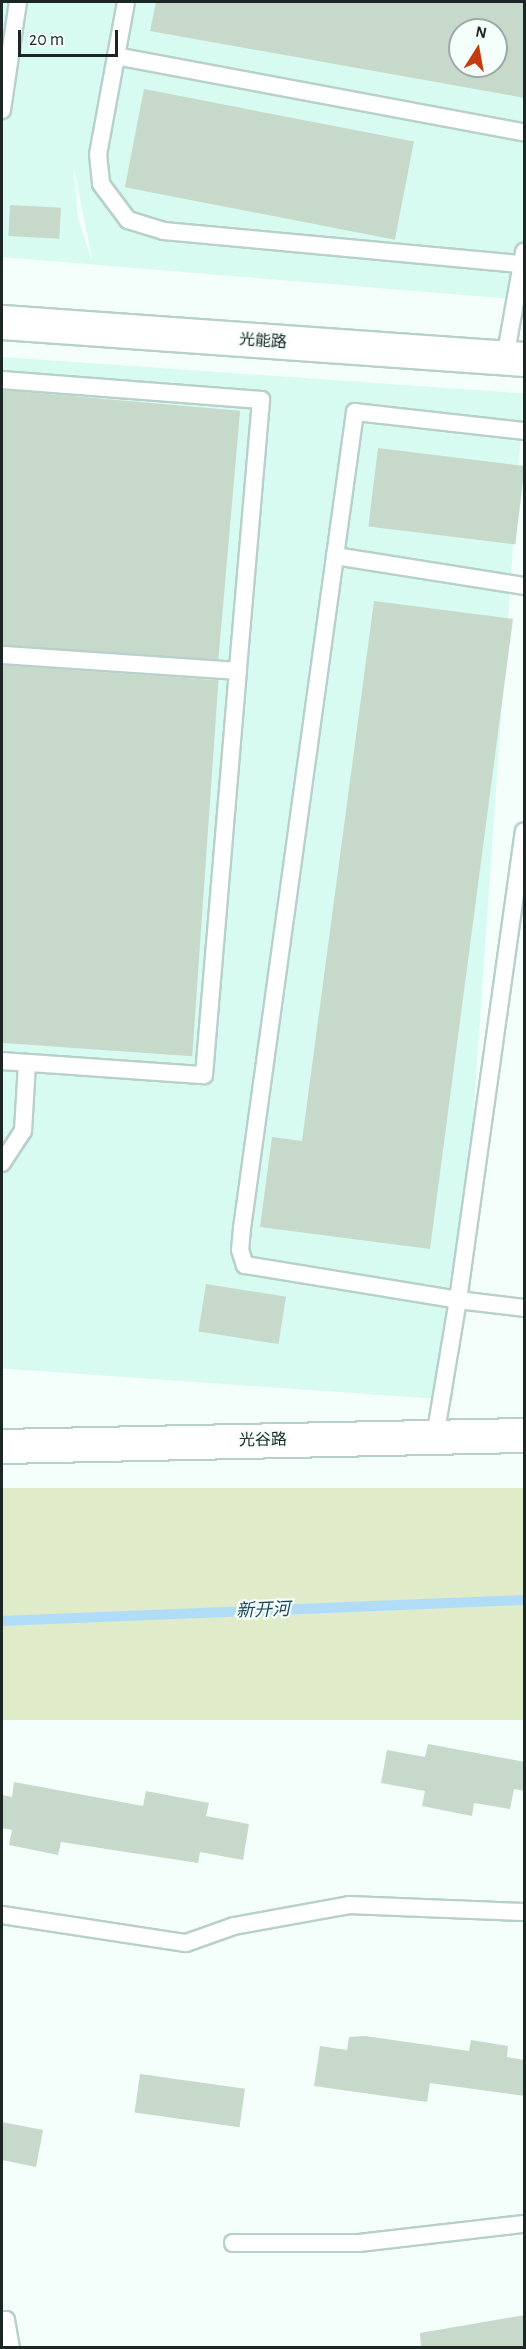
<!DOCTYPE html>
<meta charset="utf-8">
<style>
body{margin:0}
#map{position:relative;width:526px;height:2349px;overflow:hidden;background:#f4fefb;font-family:"Alegreya Sans","Noto Sans SC",sans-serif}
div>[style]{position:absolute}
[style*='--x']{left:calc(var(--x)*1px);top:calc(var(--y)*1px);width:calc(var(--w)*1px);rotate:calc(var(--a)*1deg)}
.built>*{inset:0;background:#d7faf1;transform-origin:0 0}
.green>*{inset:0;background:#e0ebc9;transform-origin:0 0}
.stream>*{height:10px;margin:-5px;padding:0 5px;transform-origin:5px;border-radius:5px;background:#b1dcf7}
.building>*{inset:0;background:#c7d9ca;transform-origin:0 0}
.roads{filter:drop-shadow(2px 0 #b8d0ca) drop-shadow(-2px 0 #b8d0ca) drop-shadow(0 2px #b8d0ca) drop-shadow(0 -2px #b8d0ca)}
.lane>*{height:16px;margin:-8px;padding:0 8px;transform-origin:8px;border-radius:8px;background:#fff}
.secondary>*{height:33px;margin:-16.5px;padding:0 16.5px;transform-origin:16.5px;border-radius:16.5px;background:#fff}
span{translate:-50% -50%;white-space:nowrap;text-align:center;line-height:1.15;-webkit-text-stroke:4.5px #f4fefb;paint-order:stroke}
.street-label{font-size:16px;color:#1c2624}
.water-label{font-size:18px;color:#1c475e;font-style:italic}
.frame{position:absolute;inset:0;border:3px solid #1c2624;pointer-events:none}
.north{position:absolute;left:448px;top:18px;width:60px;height:60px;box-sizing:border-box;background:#f4fefb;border:2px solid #9ea8a5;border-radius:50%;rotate:11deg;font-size:16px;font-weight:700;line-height:24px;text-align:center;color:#1c2624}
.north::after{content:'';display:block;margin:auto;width:21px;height:27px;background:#c43b0e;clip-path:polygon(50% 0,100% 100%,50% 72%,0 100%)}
.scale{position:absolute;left:18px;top:30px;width:100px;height:27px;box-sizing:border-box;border:3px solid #1c2624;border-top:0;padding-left:8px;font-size:18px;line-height:21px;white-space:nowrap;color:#1c2624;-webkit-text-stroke:4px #f4fefb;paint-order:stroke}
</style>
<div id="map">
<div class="built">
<i style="clip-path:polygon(evenodd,2px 2px,524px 2px,524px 300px,2px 257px,2px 2px,460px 30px,496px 30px,496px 66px,460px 66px,460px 30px,2px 2px,73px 164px,92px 258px,91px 258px,78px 218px,73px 164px)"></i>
<i style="left:2px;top:357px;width:523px;height:1009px;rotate:4deg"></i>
</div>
<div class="green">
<i style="left:524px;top:1488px;width:232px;height:522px;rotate:90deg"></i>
</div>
<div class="stream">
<i style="--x:2;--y:1621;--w:522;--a:-2.3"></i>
</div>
<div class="building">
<i style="clip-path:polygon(evenodd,156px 2px,525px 2px,525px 98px,150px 31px,156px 2px,460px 30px,496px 30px,496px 66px,460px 66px,460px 30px)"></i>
<i style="left:144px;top:89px;width:275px;height:100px;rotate:11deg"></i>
<i style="left:10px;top:205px;width:51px;height:31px;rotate:3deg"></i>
<i style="left:2px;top:390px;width:239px;height:255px;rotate:5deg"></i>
<i style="left:378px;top:448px;width:148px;height:79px;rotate:7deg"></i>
<i style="clip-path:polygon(374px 601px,513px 619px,430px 1249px,260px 1227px,272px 1137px,302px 1141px)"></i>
<i style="left:2px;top:665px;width:217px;height:377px;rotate:4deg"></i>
<i style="left:206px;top:1284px;width:81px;height:48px;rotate:9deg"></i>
<i style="clip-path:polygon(428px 1744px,525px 1762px,525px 1791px,514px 1789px,510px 1809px,474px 1803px,472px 1816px,422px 1806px,425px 1791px,381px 1783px,387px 1750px,425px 1757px)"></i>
<i style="clip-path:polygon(14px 1782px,143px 1806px,146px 1791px,209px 1803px,206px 1816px,249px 1824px,243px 1860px,200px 1852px,198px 1863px,61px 1842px,58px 1855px,9px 1845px,12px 1830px,2px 1828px,2px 1795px,12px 1797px)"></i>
<i style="clip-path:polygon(365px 2036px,469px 2051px,471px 2040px,508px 2046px,507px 2057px,525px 2060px,525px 2096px,430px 2083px,427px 2102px,314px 2086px,320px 2046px,347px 2050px,349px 2037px)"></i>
<i style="left:140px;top:2074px;width:106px;height:39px;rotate:8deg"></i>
<i style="clip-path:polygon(2px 2122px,43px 2130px,36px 2167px,2px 2160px)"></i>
<i style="clip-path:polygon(525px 2315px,525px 2348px,421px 2348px,420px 2333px)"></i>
</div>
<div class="roads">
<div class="lane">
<i style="--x:126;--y:2;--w:155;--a:100.4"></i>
<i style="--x:98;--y:154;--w:30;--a:84"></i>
<i style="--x:101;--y:184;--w:45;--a:53.1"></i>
<i style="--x:128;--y:220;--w:38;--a:17"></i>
<i style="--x:164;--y:231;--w:360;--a:5.3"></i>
<i style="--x:116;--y:56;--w:415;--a:10.6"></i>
<i style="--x:2;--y:110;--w:109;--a:-81.6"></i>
<i style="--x:505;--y:358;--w:108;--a:-79.8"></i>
<i style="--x:2;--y:380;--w:260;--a:4.4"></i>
<i style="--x:261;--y:400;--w:272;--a:94.9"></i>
<i style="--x:238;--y:671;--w:237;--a:-176.1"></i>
<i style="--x:524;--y:431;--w:170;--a:-173.6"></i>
<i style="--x:355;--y:412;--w:824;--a:97.88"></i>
<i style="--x:242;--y:1228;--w:22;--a:95"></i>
<i style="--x:240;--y:1250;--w:16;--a:72"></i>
<i style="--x:245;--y:1265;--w:216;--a:9.3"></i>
<i style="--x:458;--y:1300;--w:473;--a:-82"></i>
<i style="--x:335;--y:556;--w:191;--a:9"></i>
<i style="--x:2;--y:1061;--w:202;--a:4"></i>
<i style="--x:204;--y:1075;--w:405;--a:-85.2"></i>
<i style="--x:2;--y:1163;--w:38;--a:-57"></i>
<i style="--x:23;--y:1131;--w:68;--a:-86.6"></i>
<i style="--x:435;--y:1437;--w:139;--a:-80.5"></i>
<i style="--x:458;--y:1300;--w:66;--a:6.9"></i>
<i style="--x:2;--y:1915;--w:186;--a:8.7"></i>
<i style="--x:186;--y:1943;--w:51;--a:-19.5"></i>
<i style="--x:234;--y:1926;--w:117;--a:-10.3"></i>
<i style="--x:349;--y:1905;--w:175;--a:2.3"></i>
<i style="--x:233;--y:2243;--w:126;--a:0"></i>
<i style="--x:359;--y:2243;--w:166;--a:-6.6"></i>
<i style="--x:2;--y:2321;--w:4;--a:-14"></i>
<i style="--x:6;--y:2320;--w:28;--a:80"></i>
</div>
<div class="secondary">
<i style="--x:2;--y:322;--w:523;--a:4.05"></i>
<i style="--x:2;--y:1446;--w:522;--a:-1.21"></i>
</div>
</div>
<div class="street-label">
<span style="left:263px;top:341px;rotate:4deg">光能路</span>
<span style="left:263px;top:1440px;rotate:-1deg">光谷路</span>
</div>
<div class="water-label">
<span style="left:263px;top:1611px;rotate:-2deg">新开河</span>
</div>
<div class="frame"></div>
<div class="north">N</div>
<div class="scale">20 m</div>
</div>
